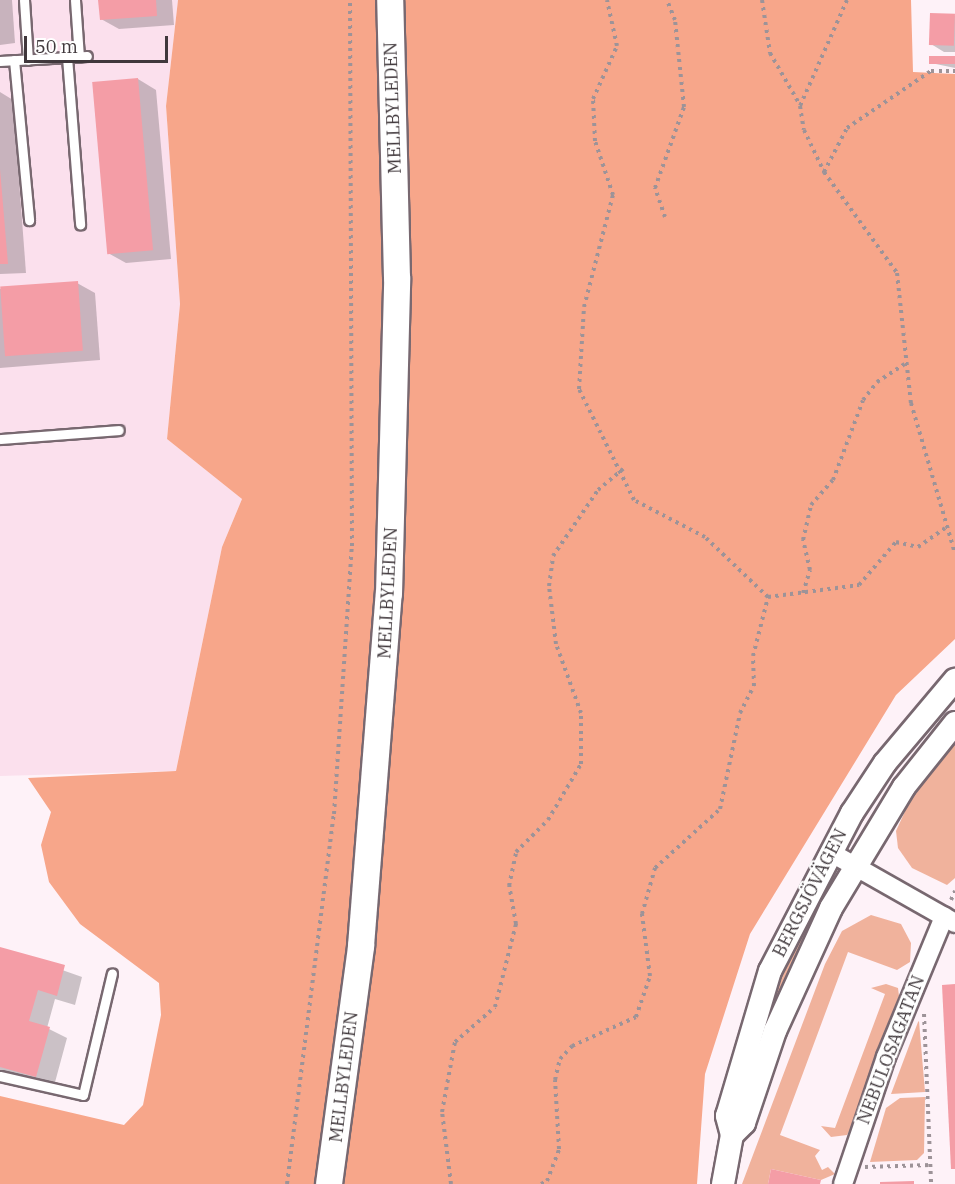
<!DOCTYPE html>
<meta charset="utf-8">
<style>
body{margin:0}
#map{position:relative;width:955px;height:1184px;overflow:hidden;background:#fef2f8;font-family:"IBM Plex Serif",serif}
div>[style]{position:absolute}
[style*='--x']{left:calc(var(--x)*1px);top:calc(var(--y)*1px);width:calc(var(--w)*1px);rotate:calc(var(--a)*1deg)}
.built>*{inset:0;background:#fbe0ed}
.green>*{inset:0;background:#f0b29c}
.forest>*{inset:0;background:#f7a68a}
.shadow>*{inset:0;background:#0003}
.building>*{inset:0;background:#f49da6;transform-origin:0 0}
.path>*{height:4px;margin-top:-2px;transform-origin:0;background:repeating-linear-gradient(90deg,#9d9398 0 3px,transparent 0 7.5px)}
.roads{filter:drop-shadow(2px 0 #786870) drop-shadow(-2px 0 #786870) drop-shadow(0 2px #786870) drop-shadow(0 -2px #786870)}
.service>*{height:9px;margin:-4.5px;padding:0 4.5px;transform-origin:4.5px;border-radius:4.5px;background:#fff}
.minor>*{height:18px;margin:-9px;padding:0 9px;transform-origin:9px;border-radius:9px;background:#fff}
.tertiary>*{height:22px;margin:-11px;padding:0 11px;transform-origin:11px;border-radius:11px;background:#fff}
.secondary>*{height:26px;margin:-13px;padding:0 13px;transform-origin:13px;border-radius:13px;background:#fff}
span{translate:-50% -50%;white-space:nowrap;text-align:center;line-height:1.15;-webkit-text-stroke:4.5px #fff;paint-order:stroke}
.street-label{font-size:18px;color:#40383c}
.scale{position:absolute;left:24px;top:36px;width:144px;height:27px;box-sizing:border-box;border:3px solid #40383c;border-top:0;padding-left:8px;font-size:18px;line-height:21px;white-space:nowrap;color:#40383c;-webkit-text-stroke:4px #fff;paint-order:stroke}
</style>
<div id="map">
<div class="built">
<i style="clip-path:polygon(0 0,178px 0,166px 106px,180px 304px,167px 439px,242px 499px,222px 547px,176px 771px,0 776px)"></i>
</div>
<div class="green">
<i style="clip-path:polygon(955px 739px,955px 878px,947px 885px,912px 868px,898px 848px,896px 831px,913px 794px)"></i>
<i style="clip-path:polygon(830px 881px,836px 881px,739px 1096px,780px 971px)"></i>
<i style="clip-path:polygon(871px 915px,901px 924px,911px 943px,910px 962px,897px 970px,848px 952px,780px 1135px,820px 1150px,815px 1156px,822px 1170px,828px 1167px,835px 1174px,821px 1180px,771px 1169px,768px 1184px,742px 1184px,825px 964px,842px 931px)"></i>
<i style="clip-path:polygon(886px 984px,898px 988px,899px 996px,852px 1126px,847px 1135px,831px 1137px,821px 1126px,835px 1128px,885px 994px,871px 988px)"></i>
<i style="clip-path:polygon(919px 1021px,925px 1092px,891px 1094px,918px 1022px)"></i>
<i style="clip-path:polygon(925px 1097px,924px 1153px,917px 1160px,870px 1162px,886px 1108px,900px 1098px)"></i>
</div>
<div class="forest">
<i style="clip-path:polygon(178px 0,911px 0,913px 72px,955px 74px,955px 639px,896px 695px,750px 934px,705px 1074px,697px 1184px,0 1184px,0 1096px,124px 1125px,143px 1105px,161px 1015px,159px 983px,80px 924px,49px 882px,41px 845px,51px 812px,28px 778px,176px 771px,222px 547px,242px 499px,167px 439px,180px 304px,166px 106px)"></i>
</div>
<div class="shadow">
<i style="clip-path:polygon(0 0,12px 0,15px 43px,0 45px)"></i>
<i style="clip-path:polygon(100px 0,172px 0,174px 25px,119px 29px,101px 19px)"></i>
<i style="clip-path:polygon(955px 15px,955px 52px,944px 52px,931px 44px)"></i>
<i style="clip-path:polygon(955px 58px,955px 68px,931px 63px)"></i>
<i style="clip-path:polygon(138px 79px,156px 90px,171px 259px,126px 263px,108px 253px,93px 83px)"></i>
<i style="clip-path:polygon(0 92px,13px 100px,26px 273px,0 274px)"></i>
<i style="clip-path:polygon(77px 283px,95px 293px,100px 360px,0 368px,0 289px)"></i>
<i style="clip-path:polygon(0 948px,82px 977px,75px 1005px,55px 999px,47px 1028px,67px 1038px,54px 1086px,0 1071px)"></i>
</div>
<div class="building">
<i style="clip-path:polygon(98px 0,156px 0,157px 16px,100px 20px)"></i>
<i style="left:930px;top:13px;width:25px;height:32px;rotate:2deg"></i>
<i style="left:929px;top:56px;width:26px;height:8px"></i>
<i style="left:138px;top:78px;width:173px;height:46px;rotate:85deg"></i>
<i style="clip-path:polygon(0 169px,8px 264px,0 264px)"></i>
<i style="left:78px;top:281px;width:70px;height:78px;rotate:86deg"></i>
<i style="clip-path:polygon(0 947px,65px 965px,57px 996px,38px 990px,29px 1021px,50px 1027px,36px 1077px,0 1067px)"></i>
<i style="clip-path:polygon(955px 984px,955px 1169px,951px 1169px,942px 985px)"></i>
<i style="clip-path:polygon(771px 1169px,821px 1180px,820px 1184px,768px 1184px)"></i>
<i style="clip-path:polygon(914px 1181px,914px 1184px,880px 1184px,880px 1182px)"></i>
</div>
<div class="path">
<i style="--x:762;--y:0;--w:54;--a:81.4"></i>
<i style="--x:770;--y:53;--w:60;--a:60"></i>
<i style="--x:847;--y:0;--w:116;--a:113.9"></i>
<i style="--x:800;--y:106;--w:24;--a:81"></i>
<i style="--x:804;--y:130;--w:47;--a:64.5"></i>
<i style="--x:824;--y:172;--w:125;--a:54.1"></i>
<i style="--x:897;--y:273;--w:131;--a:83.9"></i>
<i style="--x:911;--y:403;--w:156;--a:73.7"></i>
<i style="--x:824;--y:172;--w:50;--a:-62.4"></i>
<i style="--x:847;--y:128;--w:102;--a:-34.2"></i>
<i style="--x:931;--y:71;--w:24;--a:0"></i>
<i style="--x:665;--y:217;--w:31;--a:-109"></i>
<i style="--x:655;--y:188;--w:86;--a:-70.3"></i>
<i style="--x:684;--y:107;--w:87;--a:-95.9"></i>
<i style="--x:675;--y:20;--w:22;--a:-112"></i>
<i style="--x:803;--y:593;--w:24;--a:-73"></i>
<i style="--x:810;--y:570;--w:31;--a:-103"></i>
<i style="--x:803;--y:540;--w:36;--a:-77"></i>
<i style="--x:811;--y:505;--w:33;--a:-49"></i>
<i style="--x:833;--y:480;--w:85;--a:-69.4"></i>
<i style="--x:863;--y:400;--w:23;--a:-52"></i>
<i style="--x:877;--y:382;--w:33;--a:-33"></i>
<i style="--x:768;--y:597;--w:92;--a:-7.5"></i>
<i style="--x:859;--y:585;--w:57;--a:-49.3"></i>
<i style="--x:896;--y:542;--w:23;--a:13"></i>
<i style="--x:918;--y:547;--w:33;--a:-35"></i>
<i style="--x:951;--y:900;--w:10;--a:-66"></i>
<i style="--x:924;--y:1014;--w:170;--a:87.6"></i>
<i style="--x:865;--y:1167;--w:66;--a:-1.7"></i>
<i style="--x:287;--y:1184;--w:373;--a:-82.8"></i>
<i style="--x:334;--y:814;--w:269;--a:-86.2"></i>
<i style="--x:352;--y:546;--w:546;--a:-90.21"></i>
<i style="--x:451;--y:1184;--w:73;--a:-97.1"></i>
<i style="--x:442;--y:1112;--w:71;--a:-79.5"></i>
<i style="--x:455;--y:1042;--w:53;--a:-41.2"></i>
<i style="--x:495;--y:1007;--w:86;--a:-75.8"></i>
<i style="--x:516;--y:924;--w:39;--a:-100"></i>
<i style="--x:509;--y:886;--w:35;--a:-78"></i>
<i style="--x:516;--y:852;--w:45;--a:-45"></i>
<i style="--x:548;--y:820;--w:65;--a:-59.5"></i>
<i style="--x:581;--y:764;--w:51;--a:-90"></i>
<i style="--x:581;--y:713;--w:73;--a:-109.9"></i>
<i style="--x:556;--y:644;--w:58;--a:-96.9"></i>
<i style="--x:549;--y:586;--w:30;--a:-82"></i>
<i style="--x:553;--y:556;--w:80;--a:-55.7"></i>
<i style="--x:598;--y:490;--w:33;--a:-40"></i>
<i style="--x:541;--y:1184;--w:7;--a:-27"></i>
<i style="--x:547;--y:1181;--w:34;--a:-69"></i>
<i style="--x:559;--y:1149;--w:69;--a:-93.3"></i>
<i style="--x:555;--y:1080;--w:22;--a:-77"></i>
<i style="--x:560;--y:1059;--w:18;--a:-47"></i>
<i style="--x:572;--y:1046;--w:70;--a:-24.4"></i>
<i style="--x:636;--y:1017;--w:43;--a:-71.1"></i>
<i style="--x:650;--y:976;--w:63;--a:-97.4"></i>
<i style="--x:642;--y:914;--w:48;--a:-74.2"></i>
<i style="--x:655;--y:868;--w:88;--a:-42.2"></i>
<i style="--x:720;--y:809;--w:98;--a:-78.2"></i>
<i style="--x:740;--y:713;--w:30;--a:-63"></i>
<i style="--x:754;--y:686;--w:30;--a:-92"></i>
<i style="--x:753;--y:656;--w:61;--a:-75.7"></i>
<i style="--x:768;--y:597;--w:87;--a:-136.4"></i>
<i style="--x:705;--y:537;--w:80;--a:-152.5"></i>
<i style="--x:634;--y:500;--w:124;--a:-116.4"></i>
<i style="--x:579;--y:389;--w:82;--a:-86.5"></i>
<i style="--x:584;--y:307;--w:116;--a:-75.5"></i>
<i style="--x:613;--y:195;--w:57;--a:-108.4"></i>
<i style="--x:595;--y:141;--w:42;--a:-92.7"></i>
<i style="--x:593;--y:99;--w:58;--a:-65.6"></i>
<i style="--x:617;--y:46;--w:47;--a:-102.3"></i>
</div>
<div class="roads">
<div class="service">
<i style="--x:24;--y:0;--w:60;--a:86.2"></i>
<i style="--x:75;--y:0;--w:57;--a:86"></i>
<i style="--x:67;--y:57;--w:168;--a:85.5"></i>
<i style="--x:14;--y:60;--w:161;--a:84.6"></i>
<i style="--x:0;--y:61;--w:87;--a:-3.3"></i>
<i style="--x:0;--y:439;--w:119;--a:-4.3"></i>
<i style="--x:0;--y:1076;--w:85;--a:12.9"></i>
<i style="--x:83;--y:1095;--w:125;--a:-76.6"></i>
</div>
<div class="minor">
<i style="--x:830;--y:852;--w:144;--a:29.6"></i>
<i style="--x:843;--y:1184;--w:134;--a:-71.3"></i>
<i style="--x:886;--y:1057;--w:152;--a:-67.5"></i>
</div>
<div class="tertiary">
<i style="--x:732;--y:1135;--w:17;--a:-45"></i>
<i style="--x:744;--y:1123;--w:97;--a:-71.4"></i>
<i style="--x:775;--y:1031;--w:135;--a:-65.5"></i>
<i style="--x:831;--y:908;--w:141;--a:-58.9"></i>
<i style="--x:904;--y:787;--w:82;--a:-51.4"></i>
<i style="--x:723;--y:1184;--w:50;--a:-79.6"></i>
<i style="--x:732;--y:1135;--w:20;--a:-105"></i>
<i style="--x:727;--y:1116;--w:151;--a:-73.5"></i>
<i style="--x:770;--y:971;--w:178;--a:-62.6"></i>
<i style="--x:852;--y:813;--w:60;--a:-56.6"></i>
<i style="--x:885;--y:763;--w:109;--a:-49.9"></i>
</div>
<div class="secondary">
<i style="--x:329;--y:1184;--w:240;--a:-82.3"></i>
<i style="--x:361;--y:946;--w:353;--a:-85.5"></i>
<i style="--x:389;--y:594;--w:316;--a:-88.5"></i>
<i style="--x:397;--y:278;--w:278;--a:-91.4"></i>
</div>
</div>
<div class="street-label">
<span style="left:393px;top:108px;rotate:-92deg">MELLBYLEDEN</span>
<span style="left:388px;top:593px;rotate:-87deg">MELLBYLEDEN</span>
<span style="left:810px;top:893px;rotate:-63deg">BERGSJÖVÄGEN</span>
<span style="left:891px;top:1050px;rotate:-69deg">NEBULOSAGATAN</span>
<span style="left:344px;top:1077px;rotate:-83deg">MELLBYLEDEN</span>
</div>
<div class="scale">50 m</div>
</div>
